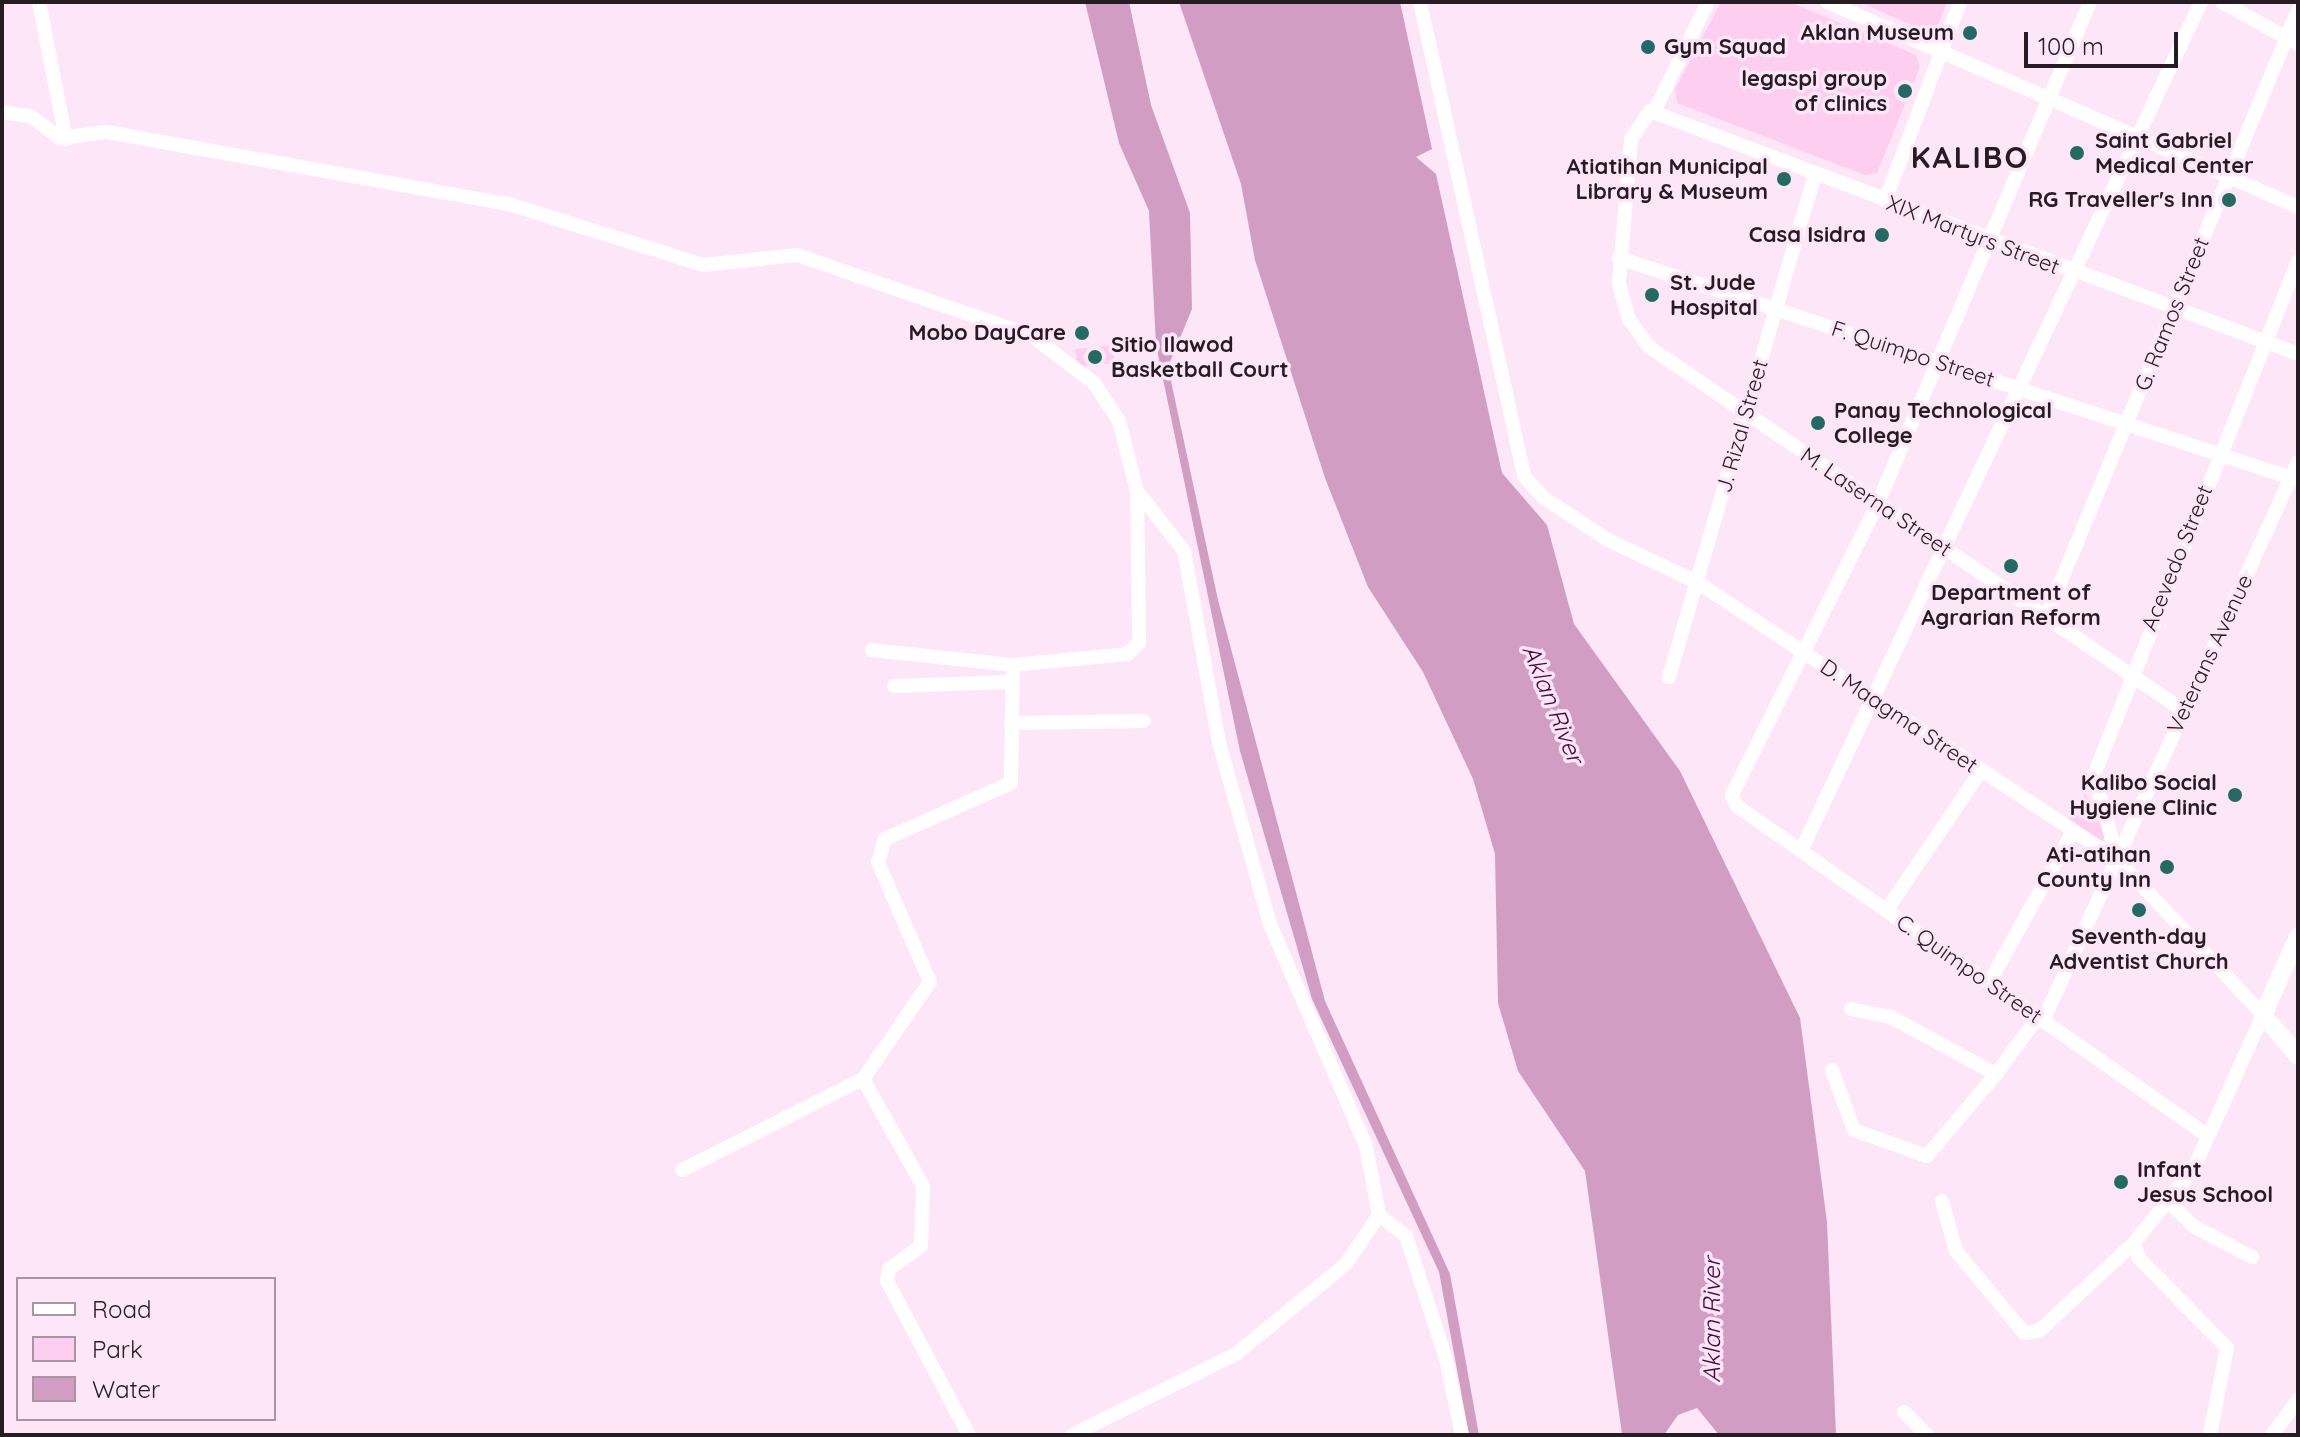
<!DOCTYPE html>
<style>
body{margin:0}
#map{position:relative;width:2300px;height:1437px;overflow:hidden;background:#fde6f7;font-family:Quicksand,sans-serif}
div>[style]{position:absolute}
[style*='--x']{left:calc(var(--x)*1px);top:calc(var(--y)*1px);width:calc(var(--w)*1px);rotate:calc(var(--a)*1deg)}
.green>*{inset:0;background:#fecef1;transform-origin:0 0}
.water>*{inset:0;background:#d19dc3}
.minor>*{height:14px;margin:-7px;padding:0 7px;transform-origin:7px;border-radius:7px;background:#fff}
.major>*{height:18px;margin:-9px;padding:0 9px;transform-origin:9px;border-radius:9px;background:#fff}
.dots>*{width:22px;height:22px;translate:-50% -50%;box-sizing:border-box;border:4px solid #fde6f7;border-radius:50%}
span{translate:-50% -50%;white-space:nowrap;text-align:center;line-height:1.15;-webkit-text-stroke:7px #fde6f7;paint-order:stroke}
.poi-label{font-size:22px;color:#261c24;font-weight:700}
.right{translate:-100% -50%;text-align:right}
.left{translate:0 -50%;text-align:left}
.street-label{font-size:22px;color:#261c24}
.water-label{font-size:24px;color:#47093d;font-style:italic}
.district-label{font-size:30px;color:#261c24;font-weight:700;letter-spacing:2px}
.frame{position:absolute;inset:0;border:4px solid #261c24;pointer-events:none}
.legend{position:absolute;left:16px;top:1277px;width:260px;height:144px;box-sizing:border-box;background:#fde6f7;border:2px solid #a795a3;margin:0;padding:10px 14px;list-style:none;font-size:24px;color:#261c24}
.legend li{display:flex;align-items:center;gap:16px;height:40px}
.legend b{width:40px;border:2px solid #a795a3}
.scale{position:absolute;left:2024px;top:32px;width:154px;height:36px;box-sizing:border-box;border:4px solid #261c24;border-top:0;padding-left:10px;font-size:24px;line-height:28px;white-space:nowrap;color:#261c24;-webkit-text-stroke:6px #fde6f7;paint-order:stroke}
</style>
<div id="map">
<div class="green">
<i style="clip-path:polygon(1721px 2px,1790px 2px,1916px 55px,1920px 67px,1877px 173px,1865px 175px,1677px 103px,1675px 89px)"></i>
<i style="clip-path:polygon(1860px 2px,1947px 2px,1934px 35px)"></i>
<i style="left:1113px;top:345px;width:18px;height:38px;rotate:84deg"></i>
<i style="clip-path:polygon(2085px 793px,2105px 834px,2103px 842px,2067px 822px)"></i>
</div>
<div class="water">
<i style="clip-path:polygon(1085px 2px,1129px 2px,1151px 105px,1190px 213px,1192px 309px,1168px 367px,1218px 600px,1325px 1001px,1450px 1274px,1479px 1435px,1469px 1435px,1439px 1272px,1312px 999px,1240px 751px,1156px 345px,1149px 211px,1119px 143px)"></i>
<i style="clip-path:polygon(1179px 2px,1400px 2px,1432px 149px,1416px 157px,1436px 174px,1502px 473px,1547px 525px,1574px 624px,1680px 771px,1800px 1018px,1827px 1222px,1836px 1435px,1719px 1435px,1697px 1408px,1678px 1415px,1664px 1435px,1622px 1434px,1585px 1171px,1518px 1071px,1498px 1003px,1495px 854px,1473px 779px,1423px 672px,1368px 587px,1325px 478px,1255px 260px,1241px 184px)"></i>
</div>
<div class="minor">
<i style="--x:39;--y:2;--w:140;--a:78.9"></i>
<i style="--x:1420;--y:2;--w:485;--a:77.6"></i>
<i style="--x:1524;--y:476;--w:30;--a:48"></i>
<i style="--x:1544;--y:498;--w:77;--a:33.3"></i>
<i style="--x:1608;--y:540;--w:98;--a:25.3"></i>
<i style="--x:1697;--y:582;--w:505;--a:33.44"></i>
<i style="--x:2118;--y:860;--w:212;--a:46.9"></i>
<i style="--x:2263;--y:1015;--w:168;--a:114.3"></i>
<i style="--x:2194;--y:1168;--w:96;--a:128.7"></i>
<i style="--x:2134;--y:1243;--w:16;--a:72"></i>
<i style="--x:2139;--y:1258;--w:126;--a:45.6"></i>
<i style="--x:2227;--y:1348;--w:89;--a:101.1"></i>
<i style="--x:1827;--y:2;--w:514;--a:23.52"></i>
<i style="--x:2090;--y:2;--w:544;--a:112.94"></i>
<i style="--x:1878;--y:503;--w:326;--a:116.6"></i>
<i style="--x:1732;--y:795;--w:12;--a:66"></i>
<i style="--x:1737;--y:806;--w:575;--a:35.02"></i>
<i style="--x:2222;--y:2;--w:87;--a:28.9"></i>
<i style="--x:2;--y:112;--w:30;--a:9"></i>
<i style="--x:32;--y:117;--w:35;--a:37"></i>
<i style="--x:60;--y:138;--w:47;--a:-7.3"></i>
<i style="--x:107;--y:132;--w:412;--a:10.2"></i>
<i style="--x:512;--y:205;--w:201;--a:17.4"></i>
<i style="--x:704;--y:265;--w:94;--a:-6.1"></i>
<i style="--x:797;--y:255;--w:249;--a:19"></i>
<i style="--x:1032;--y:336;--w:78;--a:37.2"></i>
<i style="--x:1094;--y:383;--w:45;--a:56.7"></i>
<i style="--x:1119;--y:421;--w:72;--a:75.6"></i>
<i style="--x:1137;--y:491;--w:152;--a:89.2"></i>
<i style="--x:1139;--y:643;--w:16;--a:135"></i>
<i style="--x:1128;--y:654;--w:116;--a:174.5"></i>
<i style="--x:1013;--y:665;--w:118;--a:91"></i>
<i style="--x:1011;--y:783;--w:138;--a:156"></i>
<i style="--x:885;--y:839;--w:24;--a:107"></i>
<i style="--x:878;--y:862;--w:131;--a:66.6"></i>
<i style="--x:930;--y:982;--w:118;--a:124.6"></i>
<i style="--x:863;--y:1079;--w:123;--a:60.7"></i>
<i style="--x:923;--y:1186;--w:60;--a:91.9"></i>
<i style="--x:921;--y:1246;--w:39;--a:144"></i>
<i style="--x:889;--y:1269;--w:12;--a:99"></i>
<i style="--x:887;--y:1281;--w:174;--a:62"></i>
<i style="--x:1654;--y:112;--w:123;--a:-63.9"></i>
<i style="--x:1885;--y:201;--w:213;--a:-69.3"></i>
<i style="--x:1619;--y:258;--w:714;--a:18.11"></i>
<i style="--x:2046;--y:617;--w:657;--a:-67.45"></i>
<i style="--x:872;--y:650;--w:142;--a:6.1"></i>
<i style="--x:1669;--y:677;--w:524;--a:-73.81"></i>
<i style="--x:894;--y:686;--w:116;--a:-2"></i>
<i style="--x:2184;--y:711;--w:647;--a:-145.77"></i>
<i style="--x:1649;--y:347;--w:34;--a:-126"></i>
<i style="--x:1629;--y:319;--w:37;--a:-106"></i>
<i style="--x:1619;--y:283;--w:144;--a:-85.2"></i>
<i style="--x:1631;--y:139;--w:34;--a:-56"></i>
<i style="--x:1650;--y:111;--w:692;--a:20.56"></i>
<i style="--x:1011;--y:723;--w:133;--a:-0.9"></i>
<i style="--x:1801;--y:851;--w:939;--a:-64.77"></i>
<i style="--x:2118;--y:860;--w:88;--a:-105.8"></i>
<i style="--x:2094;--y:775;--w:553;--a:-68.35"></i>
<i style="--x:1886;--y:911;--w:168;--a:-55.9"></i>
<i style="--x:1989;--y:983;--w:169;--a:-61"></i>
<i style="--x:1851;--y:1009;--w:41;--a:11.3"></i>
<i style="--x:1891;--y:1017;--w:119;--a:28.5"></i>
<i style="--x:1996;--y:1074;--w:71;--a:-53.6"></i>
<i style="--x:2043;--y:1021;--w:614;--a:-65.48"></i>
<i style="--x:1832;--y:1070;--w:64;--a:69.9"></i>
<i style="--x:1854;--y:1130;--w:77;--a:19.6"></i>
<i style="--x:1927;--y:1156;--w:107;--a:-49.9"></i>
<i style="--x:682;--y:1170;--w:203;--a:-26.7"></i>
<i style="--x:2167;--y:1200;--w:37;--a:45"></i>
<i style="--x:2193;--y:1226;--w:67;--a:27.7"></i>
<i style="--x:1942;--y:1201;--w:52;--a:74.4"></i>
<i style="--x:1956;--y:1251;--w:107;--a:50.3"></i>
<i style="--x:2024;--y:1333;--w:15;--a:-8"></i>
<i style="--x:2039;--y:1331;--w:129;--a:-42.8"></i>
<i style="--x:1379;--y:1215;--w:34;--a:38"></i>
<i style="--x:1406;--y:1236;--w:129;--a:72"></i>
<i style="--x:1446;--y:1359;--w:78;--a:78.1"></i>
<i style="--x:1904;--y:1412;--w:33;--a:45"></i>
<i style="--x:1072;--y:1435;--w:183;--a:-26.3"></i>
<i style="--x:1236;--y:1354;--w:142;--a:-39.3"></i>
<i style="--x:1346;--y:1264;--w:59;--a:-56"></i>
<i style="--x:1379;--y:1215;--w:70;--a:-100.7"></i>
<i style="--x:1366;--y:1146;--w:242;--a:-113.4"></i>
<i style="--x:1270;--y:924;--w:188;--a:-105.7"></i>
<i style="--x:1219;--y:743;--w:195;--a:-100.3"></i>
<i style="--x:1184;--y:551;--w:76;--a:-128.1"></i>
<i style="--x:2272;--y:1435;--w:44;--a:-53.4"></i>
</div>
<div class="major">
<i style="--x:2298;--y:937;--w:85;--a:114.2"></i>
<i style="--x:2263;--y:1015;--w:54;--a:49.5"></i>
</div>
<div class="dots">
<i style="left:1970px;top:33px;background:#216b64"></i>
<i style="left:1648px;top:47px;background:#216b64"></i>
<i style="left:1905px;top:91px;background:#216b64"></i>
<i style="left:2077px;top:153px;background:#216b64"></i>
<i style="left:1784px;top:179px;background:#216b64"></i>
<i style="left:2229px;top:200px;background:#216b64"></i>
<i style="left:1882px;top:235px;background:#216b64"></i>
<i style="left:1652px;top:295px;background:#216b64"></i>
<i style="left:1082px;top:333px;background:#216b64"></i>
<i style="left:1095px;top:357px;background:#216b64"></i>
<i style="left:1818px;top:423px;background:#216b64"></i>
<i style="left:2011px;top:566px;background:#216b64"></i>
<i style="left:2235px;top:795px;background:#216b64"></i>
<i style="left:2167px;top:867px;background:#216b64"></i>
<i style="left:2139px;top:910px;background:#216b64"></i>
<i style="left:2121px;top:1182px;background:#216b64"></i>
</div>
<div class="poi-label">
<span class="right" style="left:1954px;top:33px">Aklan Museum</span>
<span class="left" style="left:1664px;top:47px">Gym Squad</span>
<span class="right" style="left:1887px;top:91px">legaspi group<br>of clinics</span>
<span class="left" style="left:2095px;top:153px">Saint Gabriel<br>Medical Center</span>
<span class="right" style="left:1768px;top:179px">Atiatihan Municipal<br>Library &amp; Museum</span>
<span class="right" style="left:2213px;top:200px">RG Traveller's Inn</span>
<span class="right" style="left:1866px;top:235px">Casa Isidra</span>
<span class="left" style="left:1670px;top:295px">St. Jude<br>Hospital</span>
<span class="right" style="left:1066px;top:333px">Mobo DayCare</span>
<span class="left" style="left:1111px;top:357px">Sitio Ilawod<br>Basketball Court</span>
<span class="left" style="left:1834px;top:423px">Panay Technological<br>College</span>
<span style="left:2011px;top:605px">Department of<br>Agrarian Reform</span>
<span class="right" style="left:2217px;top:795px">Kalibo Social<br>Hygiene Clinic</span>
<span class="right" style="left:2151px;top:867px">Ati-atihan<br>County Inn</span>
<span style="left:2139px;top:949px">Seventh-day<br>Adventist Church</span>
<span class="left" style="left:2137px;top:1182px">Infant<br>Jesus School</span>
</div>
<div class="street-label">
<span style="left:1973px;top:235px;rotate:21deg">XIX Martyrs Street</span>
<span style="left:2172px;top:314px;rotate:-68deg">G. Ramos Street</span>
<span style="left:1913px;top:354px;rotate:18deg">F. Quimpo Street</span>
<span style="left:1742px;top:426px;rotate:-74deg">J. Rizal Street</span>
<span style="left:1876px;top:502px;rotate:34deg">M. Laserna Street</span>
<span style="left:2177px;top:558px;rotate:-68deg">Acevedo Street</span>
<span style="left:2210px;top:654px;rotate:-65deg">Veterans Avenue</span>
<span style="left:1899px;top:716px;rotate:34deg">D. Maagma Street</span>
<span style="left:1969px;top:969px;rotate:35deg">C. Quimpo Street</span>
</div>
<div class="water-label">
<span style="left:1553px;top:704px;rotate:68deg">Aklan River</span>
<span style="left:1712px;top:1320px;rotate:-90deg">Aklan River</span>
</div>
<div class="district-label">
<span style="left:1970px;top:157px">KALIBO</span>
</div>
<div class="frame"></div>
<ul class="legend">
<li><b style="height:10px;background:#fff"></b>Road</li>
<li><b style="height:22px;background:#fecef1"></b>Park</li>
<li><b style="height:22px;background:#d19dc3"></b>Water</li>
</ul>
<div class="scale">100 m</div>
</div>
